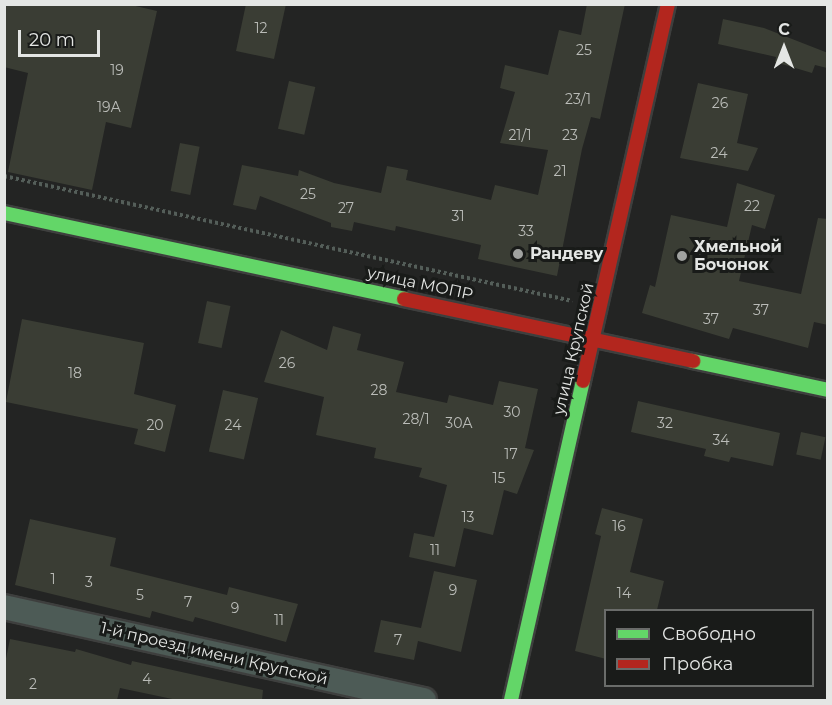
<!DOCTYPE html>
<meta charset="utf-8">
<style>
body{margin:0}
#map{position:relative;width:832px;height:705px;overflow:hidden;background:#232423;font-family:Montserrat,sans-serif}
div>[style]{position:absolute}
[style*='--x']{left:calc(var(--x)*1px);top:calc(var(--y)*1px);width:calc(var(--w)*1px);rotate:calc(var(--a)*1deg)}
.building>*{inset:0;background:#3a3d34;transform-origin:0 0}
.path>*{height:4px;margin-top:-2px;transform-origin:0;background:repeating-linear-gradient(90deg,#545e59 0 3px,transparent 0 6px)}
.roads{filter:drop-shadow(2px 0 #3e3f3e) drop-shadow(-2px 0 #3e3f3e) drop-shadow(0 2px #3e3f3e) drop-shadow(0 -2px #3e3f3e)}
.street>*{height:24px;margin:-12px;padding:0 12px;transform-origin:12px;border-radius:12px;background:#4d5b56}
.fast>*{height:14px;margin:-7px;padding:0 7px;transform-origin:7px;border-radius:7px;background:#63d668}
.jam>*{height:14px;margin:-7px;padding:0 7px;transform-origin:7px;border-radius:7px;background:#b3261e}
.dots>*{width:16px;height:16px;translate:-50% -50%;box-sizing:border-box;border:3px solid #191b19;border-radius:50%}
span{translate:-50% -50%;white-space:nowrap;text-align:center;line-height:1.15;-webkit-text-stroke:6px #191b19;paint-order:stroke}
.number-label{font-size:14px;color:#babcb8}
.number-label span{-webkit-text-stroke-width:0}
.poi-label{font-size:16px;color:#e4e6e4;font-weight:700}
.left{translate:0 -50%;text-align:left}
.street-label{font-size:16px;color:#e4e6e4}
.frame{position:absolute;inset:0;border:6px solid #e4e6e4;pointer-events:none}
.legend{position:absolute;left:604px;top:609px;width:210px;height:78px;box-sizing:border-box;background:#191b19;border:2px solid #6a6c6a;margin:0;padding:8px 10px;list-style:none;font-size:18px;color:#e4e6e4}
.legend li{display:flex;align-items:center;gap:12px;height:30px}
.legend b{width:30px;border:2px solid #6a6c6a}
.north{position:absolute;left:754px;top:18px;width:60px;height:60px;-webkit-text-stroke:4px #191b19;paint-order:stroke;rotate:0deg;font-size:16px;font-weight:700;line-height:24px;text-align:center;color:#e4e6e4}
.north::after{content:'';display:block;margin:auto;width:21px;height:27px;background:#e4e6e4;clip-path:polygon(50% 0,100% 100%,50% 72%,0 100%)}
.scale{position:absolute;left:18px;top:30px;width:82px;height:27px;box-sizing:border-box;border:3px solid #e4e6e4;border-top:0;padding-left:8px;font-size:18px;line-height:21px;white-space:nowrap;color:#e4e6e4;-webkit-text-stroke:4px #191b19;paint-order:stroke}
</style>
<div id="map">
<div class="building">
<i style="clip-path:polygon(4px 4px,127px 4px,157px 11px,131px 128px,106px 122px,92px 190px,8px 172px,28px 73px,4px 67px)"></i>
<i style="clip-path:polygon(246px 4px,286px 4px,274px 59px,236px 51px)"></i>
<i style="clip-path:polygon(587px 4px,625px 4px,600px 119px,591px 117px,582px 149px,557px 276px,478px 259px,481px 245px,396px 226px,395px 231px,354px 222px,352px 231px,331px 227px,331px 223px,260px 196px,256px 210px,233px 205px,242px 165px,298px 176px,299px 170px,334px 183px,381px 193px,387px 166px,408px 170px,406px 180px,491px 200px,495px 185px,538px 195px,548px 150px,500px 143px,515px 92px,500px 88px,505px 65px,548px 75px,559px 30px,581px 35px)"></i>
<i style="clip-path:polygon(723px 19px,764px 28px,828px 53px,827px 68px,815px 65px,812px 73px,775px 62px,776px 57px,718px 44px)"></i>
<i style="left:289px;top:81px;width:27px;height:49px;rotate:13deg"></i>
<i style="clip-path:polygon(698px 83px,748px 94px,737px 143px,758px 148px,748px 171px,680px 158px)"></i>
<i style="left:180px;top:143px;width:20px;height:49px;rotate:11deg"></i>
<i style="clip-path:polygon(737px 183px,775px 195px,765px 229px,752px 225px,739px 281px,801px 294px,818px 218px,828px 219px,828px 325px,814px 322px,808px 348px,733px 328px,729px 339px,642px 313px,650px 285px,655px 287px,671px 215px,727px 227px)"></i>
<i style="left:207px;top:301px;width:24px;height:43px;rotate:12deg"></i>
<i style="clip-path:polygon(22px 319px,144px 343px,134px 394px,176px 405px,165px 452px,134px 444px,138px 429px,6px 402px)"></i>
<i style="clip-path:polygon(333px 326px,361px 334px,357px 350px,404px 362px,396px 392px,447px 403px,449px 395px,493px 405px,499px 381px,538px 389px,525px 448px,534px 450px,517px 494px,504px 490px,493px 535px,464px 528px,455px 567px,409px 557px,414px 533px,434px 537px,447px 485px,419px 477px,422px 468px,374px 458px,376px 448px,316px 435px,324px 397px,264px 382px,281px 330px,327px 350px)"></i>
<i style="left:223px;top:390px;width:36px;height:63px;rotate:13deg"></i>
<i style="clip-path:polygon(638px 401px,780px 433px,773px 466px,731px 457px,729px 462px,704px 456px,706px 449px,631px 432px)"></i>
<i style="left:801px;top:432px;width:25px;height:23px;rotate:12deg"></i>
<i style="clip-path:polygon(602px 508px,643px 519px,630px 572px,664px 581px,657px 610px,606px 610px,606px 659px,575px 651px,601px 536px,595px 534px)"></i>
<i style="clip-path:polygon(30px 519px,116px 538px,110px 566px,227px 595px,229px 587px,298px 604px,286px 642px,195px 617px,193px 622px,152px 611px,150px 618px,15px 585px)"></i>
<i style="clip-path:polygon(434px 571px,477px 580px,461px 652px,418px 641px,414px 660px,374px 652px,381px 620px,421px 628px)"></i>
<i style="clip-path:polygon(10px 639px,75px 652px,76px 649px,131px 665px,132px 661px,263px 690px,262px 700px,177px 700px,120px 688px,117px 700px,4px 700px,4px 668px)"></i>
</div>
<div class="path">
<i style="--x:4;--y:176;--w:582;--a:12.41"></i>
</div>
<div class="roads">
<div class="street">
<i style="--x:4;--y:607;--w:430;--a:12.5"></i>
</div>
<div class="fast">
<i style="--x:4;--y:213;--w:409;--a:12.1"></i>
<i style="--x:693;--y:361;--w:138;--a:12.1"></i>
<i style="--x:511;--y:700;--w:327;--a:-77.3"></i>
</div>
<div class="jam">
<i style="--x:404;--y:299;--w:296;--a:12.1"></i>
<i style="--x:583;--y:381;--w:386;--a:-77.3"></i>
</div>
</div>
<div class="dots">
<i style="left:518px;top:254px;background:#a0a2a0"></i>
<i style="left:682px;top:256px;background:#a0a2a0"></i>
</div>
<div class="number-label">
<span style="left:261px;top:28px">12</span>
<span style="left:584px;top:50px">25</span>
<span style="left:117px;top:70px">19</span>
<span style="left:578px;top:99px">23/1</span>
<span style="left:720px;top:103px">26</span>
<span style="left:109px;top:107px">19А</span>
<span style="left:520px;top:135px">21/1</span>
<span style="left:570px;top:135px">23</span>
<span style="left:719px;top:153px">24</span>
<span style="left:560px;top:171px">21</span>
<span style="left:308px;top:194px">25</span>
<span style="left:752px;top:206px">22</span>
<span style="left:346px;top:208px">27</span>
<span style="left:458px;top:216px">31</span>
<span style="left:526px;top:231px">33</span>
<span style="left:761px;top:310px">37</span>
<span style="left:711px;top:319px">37</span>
<span style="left:287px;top:363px">26</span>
<span style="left:75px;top:373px">18</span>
<span style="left:379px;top:390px">28</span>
<span style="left:512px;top:412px">30</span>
<span style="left:416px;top:419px">28/1</span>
<span style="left:459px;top:423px">30А</span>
<span style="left:665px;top:423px">32</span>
<span style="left:155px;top:425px">20</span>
<span style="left:233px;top:425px">24</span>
<span style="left:721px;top:440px">34</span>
<span style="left:511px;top:454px">17</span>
<span style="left:499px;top:478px">15</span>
<span style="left:468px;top:517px">13</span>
<span style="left:619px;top:526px">16</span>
<span style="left:435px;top:550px">11</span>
<span style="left:53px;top:579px">1</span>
<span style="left:89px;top:582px">3</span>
<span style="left:453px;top:590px">9</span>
<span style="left:624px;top:593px">14</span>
<span style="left:140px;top:595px">5</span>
<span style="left:188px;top:602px">7</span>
<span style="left:235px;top:608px">9</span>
<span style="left:279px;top:620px">11</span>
<span style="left:398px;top:640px">7</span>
<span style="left:147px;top:679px">4</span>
<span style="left:33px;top:684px">2</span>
</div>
<div class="poi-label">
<span class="left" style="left:694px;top:256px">Хмельной<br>Бочонок</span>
<span class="left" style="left:530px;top:254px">Рандеву</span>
</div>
<div class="street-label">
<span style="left:420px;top:284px;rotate:12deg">улица МОПР</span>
<span style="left:574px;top:349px;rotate:-77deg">улица Крупской</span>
<span style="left:214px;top:654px;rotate:13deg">1-й проезд имени Крупской</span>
</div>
<div class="frame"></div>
<ul class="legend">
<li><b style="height:8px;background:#63d668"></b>Свободно</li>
<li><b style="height:8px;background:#b3261e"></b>Пробка</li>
</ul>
<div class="north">С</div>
<div class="scale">20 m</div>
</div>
